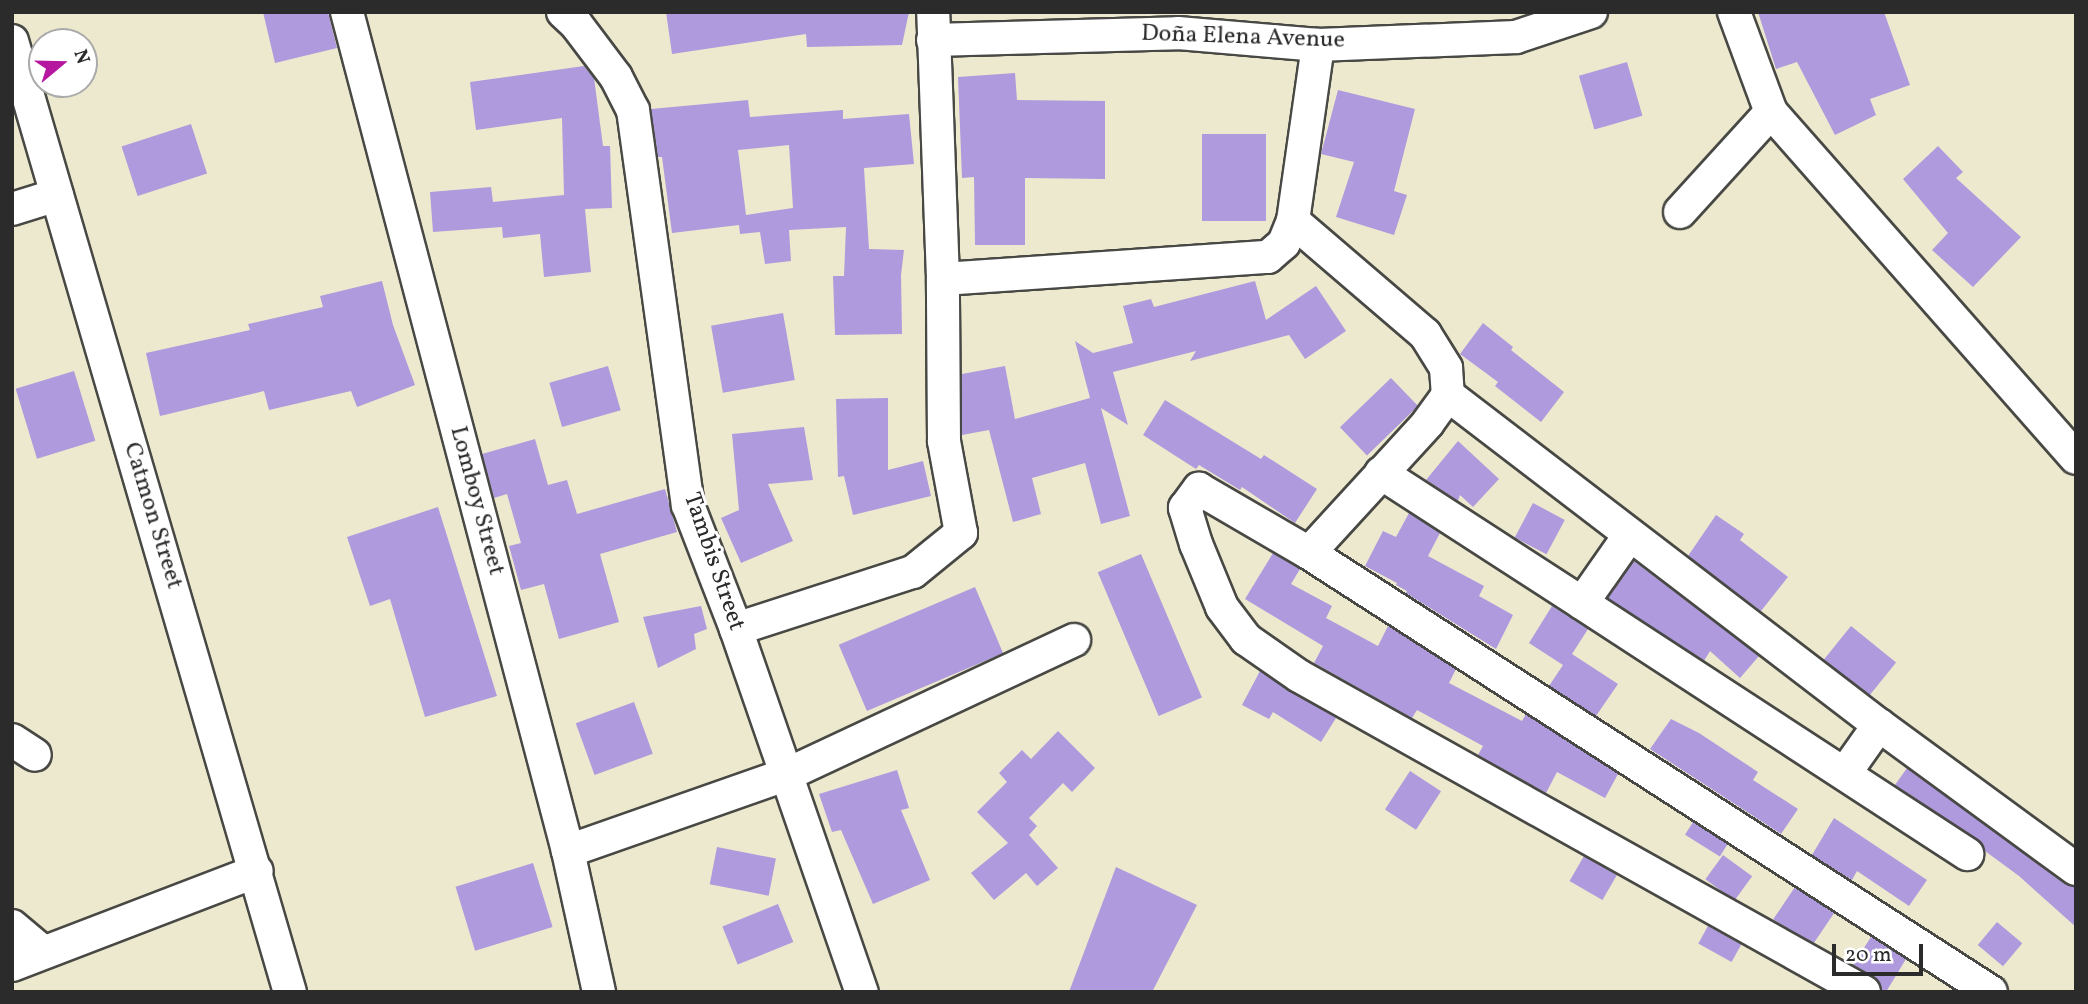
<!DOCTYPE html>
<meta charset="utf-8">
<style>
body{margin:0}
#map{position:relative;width:2088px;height:1004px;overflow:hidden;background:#ede9cf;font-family:Vollkorn,serif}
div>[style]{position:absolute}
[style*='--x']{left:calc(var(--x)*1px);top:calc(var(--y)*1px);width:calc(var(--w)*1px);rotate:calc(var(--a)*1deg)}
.building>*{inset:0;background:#ae9adc;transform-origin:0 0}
.roads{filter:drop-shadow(2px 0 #484844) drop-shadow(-2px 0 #484844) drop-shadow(0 2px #484844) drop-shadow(0 -2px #484844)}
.minor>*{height:32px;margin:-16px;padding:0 16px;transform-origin:16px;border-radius:16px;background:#fff}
span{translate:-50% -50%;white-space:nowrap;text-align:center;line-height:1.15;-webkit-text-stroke:6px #fff;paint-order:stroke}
.street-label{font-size:24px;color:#2b2b2b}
.frame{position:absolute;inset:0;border:14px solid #2b2b2b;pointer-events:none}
.north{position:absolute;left:28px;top:28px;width:70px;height:70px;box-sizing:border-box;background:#fff;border:2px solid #aaa;border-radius:50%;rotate:71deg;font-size:19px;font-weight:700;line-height:28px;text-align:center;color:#2b2b2b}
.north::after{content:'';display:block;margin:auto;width:24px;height:32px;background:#b5179e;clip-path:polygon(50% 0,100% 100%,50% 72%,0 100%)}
.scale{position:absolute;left:1832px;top:944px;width:91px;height:32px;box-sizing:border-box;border:4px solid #2b2b2b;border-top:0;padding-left:9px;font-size:21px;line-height:24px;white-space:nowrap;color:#2b2b2b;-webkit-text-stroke:5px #fff;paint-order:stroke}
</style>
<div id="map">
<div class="building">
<i style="clip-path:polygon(263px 12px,328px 12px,337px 48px,275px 63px)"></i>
<i style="clip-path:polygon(666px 12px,909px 12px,902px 45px,807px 47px,806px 34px,672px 54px)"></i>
<i style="clip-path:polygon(1758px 12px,1884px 12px,1910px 85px,1870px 99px,1876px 115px,1835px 135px,1797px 62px,1776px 69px)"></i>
<i style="left:1627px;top:62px;width:56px;height:50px;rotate:74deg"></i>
<i style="clip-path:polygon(584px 66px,594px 78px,603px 146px,610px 146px,612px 208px,585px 209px,591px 272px,544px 277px,540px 234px,503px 238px,502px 227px,433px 232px,430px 192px,491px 187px,493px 202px,564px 195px,562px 118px,476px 130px,470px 82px)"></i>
<i style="clip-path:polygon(1015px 73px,1017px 100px,1105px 101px,1105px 179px,1025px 178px,1025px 245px,975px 245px,974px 177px,962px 178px,958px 77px)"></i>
<i style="clip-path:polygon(1338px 90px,1415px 109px,1394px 191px,1407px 195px,1394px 235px,1336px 217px,1354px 162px,1321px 154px)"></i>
<i style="clip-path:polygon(evenodd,748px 100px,750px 117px,843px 110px,843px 119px,909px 114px,914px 164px,864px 168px,869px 249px,904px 250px,901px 275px,902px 334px,835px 335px,833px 276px,844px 276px,846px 227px,789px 230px,791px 261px,765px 264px,760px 232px,740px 234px,739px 225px,672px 233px,662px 157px,658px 157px,651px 109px,748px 100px,789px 145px,793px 208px,746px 215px,738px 150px,789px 145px)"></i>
<i style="left:191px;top:124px;width:52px;height:73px;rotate:72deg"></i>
<i style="left:1202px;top:134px;width:64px;height:87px"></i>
<i style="clip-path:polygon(1938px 146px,1963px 172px,1956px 178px,2021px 237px,1973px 287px,1932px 250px,1948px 233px,1903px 179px)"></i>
<i style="clip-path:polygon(382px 281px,393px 325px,415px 385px,357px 407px,351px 391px,269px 410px,264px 391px,160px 416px,146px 353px,250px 330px,248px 324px,323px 307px,320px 296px)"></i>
<i style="clip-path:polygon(1255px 281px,1266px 320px,1316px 286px,1346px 331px,1305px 359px,1289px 335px,1190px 361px,1196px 351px,1113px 372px,1128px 425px,1101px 408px,1130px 516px,1101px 524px,1085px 463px,1032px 478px,1041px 514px,1013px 522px,989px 430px,962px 435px,962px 374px,1005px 366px,1015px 419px,1090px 398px,1075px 341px,1093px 353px,1133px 343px,1123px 306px,1151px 299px,1154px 307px)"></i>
<i style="left:783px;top:313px;width:68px;height:73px;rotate:80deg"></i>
<i style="clip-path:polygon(1483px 323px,1513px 347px,1511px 350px,1564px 392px,1541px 422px,1495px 386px,1498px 382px,1460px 354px)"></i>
<i style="left:608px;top:366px;width:46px;height:61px;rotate:74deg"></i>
<i style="left:74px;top:371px;width:73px;height:61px;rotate:73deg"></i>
<i style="left:1391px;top:378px;width:39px;height:71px;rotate:46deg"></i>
<i style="clip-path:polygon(888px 398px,888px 470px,923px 461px,931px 496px,853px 515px,844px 476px,838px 477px,836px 399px)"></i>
<i style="clip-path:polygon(1165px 400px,1261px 459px,1264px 455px,1317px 489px,1295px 523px,1242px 487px,1240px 490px,1199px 465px,1196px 469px,1143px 435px)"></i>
<i style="clip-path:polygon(804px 427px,813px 480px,768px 484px,793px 541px,741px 563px,721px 518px,739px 510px,732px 434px)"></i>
<i style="clip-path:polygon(535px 439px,548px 485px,567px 480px,577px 514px,665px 489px,677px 532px,600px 554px,619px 622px,559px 639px,544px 584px,521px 590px,509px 546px,521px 543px,507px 494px,494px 498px,482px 454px)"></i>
<i style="clip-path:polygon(1458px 441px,1499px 479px,1473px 507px,1460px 495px,1458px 501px,1426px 480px)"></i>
<i style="left:1533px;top:503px;width:36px;height:39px;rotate:28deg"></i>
<i style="clip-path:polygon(438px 507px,497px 696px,425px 717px,390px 599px,370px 606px,347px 537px)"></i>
<i style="clip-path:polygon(1409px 513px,1440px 533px,1428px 556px,1484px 586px,1479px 596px,1513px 615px,1496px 649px,1406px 593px,1407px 591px,1396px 585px,1397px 583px,1365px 566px,1383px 531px,1396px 537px)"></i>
<i style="clip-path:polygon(1716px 515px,1744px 534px,1740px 540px,1788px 577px,1761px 611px,1688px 556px)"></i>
<i style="clip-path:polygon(1273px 553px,1300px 569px,1291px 584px,1332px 606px,1326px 618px,1378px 646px,1388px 626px,1456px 669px,1449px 683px,1522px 721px,1526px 714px,1618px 774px,1605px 798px,1557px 772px,1546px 793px,1478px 755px,1483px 746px,1417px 710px,1412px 718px,1314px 663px,1323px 646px,1245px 599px)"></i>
<i style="left:1141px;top:554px;width:156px;height:47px;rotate:67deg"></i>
<i style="clip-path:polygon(1634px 561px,1759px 656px,1740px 678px,1710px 651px,1704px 661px,1608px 598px)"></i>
<i style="left:975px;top:587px;width:72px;height:148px;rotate:67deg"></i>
<i style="clip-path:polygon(701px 606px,707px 629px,694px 634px,696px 649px,658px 668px,643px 617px)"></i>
<i style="clip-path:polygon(1552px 606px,1588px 629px,1572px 654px,1618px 684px,1596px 716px,1549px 686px,1563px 665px,1529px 643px)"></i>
<i style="left:1851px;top:626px;width:58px;height:43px;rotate:39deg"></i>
<i style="clip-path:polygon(1260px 671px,1336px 718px,1321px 742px,1273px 712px,1269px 719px,1242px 705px)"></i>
<i style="left:634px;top:702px;width:55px;height:62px;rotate:70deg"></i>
<i style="clip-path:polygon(1671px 719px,1699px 733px,1758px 772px,1753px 780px,1798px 809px,1781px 834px,1650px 749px)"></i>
<i style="clip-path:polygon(1058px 731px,1095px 768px,1072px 792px,1063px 783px,1029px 818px,1037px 826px,1029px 835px,1058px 868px,1037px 886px,1026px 873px,994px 900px,971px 873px,1008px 843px,977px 812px,1007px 782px,999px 773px,1022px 750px,1031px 759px)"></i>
<i style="clip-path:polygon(1907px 768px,2065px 884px,2076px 887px,2076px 927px,2019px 876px,1985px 851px,1977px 839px,1895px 785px)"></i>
<i style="clip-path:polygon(897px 770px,909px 808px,901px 810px,930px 880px,873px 904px,841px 830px,832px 832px,819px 794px)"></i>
<i style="left:1410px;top:771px;width:37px;height:46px;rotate:33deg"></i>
<i style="clip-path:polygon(1834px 818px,1927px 880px,1909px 906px,1857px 871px,1852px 880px,1812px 855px)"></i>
<i style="left:1693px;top:822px;width:41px;height:15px;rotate:32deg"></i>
<i style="left:717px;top:847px;width:60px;height:38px;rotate:11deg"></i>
<i style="left:1723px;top:855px;width:36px;height:30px;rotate:36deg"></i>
<i style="left:1584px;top:856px;width:38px;height:29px;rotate:30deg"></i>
<i style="left:533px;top:863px;width:67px;height:81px;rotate:73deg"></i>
<i style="clip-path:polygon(1116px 867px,1197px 905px,1152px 992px,1069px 992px)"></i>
<i style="left:1795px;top:887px;width:47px;height:39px;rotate:34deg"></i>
<i style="left:778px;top:904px;width:41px;height:60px;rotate:68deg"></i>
<i style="left:1997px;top:922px;width:33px;height:30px;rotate:40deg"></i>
<i style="left:1708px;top:926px;width:38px;height:20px;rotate:29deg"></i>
<i style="clip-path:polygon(1871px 937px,1906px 959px,1886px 992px,1882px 992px,1874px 976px,1853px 965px)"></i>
</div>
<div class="roads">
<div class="minor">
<i style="--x:347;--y:12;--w:868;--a:75.24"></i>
<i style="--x:568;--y:851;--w:144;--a:77.6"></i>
<i style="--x:563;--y:12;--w:18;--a:43"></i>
<i style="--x:576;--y:24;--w:66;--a:53"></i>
<i style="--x:616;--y:77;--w:37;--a:63"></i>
<i style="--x:633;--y:110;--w:399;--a:82.1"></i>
<i style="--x:688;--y:505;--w:133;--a:68.8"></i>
<i style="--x:736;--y:629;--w:384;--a:70.9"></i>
<i style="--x:1734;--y:12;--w:107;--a:69.7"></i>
<i style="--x:1771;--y:112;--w:461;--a:48.6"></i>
<i style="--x:933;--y:40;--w:245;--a:-1.6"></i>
<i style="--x:1178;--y:33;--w:141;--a:4.9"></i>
<i style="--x:1318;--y:45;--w:198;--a:-2.3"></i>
<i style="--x:1516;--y:37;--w:79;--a:-18.4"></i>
<i style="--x:12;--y:41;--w:991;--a:73.71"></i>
<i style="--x:12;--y:209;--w:47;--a:-17.3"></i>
<i style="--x:1680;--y:212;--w:135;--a:-47.7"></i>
<i style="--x:1293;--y:221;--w:174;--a:40.6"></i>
<i style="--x:1425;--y:334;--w:40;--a:58"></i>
<i style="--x:1446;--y:368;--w:27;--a:86"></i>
<i style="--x:1448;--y:395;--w:34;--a:126"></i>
<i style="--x:1428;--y:423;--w:176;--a:132.5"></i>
<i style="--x:943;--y:279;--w:326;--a:-3.9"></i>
<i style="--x:1268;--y:257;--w:21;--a:-41"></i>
<i style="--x:1284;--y:243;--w:24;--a:-68"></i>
<i style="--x:1293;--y:221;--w:178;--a:-81.9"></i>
<i style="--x:1448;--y:395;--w:543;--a:37.44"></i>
<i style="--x:1879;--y:725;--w:244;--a:36.2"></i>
<i style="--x:1381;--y:473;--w:239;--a:32.9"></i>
<i style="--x:1629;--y:536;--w:82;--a:125"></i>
<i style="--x:1582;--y:603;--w:460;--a:33.1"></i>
<i style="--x:736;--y:629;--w:186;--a:-17.9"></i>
<i style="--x:913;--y:572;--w:62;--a:-39.1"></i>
<i style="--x:961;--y:533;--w:94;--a:-100.5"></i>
<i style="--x:944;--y:441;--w:162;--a:-90.4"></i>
<i style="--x:943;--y:279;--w:267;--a:-92.1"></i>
<i style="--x:12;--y:740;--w:27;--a:33"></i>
<i style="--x:1845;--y:773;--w:59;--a:-54.7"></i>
<i style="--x:568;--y:851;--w:233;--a:-19.3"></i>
<i style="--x:788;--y:774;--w:316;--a:-25.1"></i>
<i style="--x:12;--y:926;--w:40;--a:40"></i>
<i style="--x:12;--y:965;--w:262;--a:-21"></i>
<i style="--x:1864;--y:992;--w:647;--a:-150.78"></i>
<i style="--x:1299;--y:676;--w:65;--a:-145.1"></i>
<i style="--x:1246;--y:639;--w:40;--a:-127"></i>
<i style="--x:1222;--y:607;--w:68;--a:-112.4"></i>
<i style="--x:1196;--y:544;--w:38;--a:-107"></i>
<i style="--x:1185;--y:508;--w:24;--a:-54"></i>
<i style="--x:1199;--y:489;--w:127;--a:30.2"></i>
<i style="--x:1309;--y:553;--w:811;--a:32.77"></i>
</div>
</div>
<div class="street-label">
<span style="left:1243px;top:38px;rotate:2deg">Doña Elena Avenue</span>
<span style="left:476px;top:501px;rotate:75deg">Lomboy Street</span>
<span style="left:152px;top:516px;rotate:73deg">Catmon Street</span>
<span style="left:713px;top:562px;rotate:71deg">Tambis Street</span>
</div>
<div class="frame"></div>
<div class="north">N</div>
<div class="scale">20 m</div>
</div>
